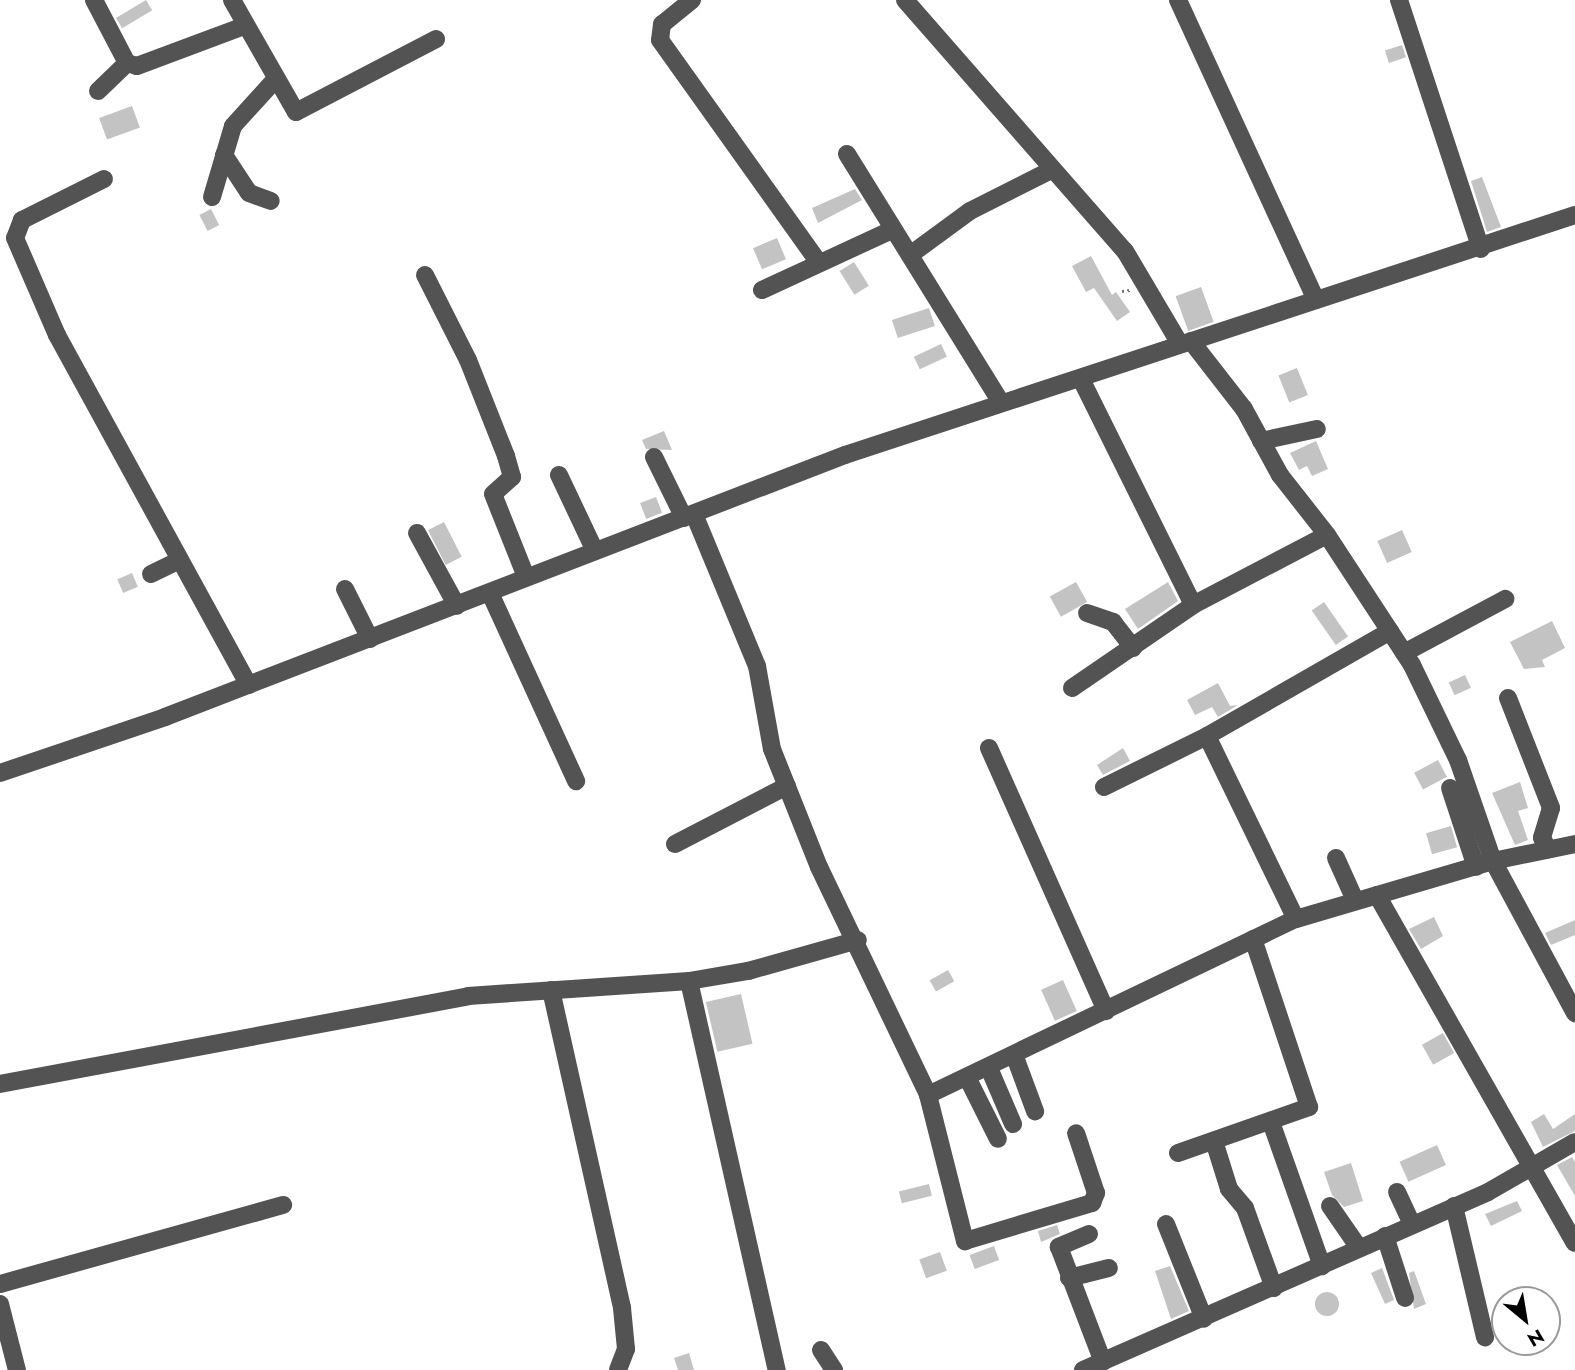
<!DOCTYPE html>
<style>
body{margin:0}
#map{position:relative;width:1575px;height:1370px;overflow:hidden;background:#fff;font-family:Jost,sans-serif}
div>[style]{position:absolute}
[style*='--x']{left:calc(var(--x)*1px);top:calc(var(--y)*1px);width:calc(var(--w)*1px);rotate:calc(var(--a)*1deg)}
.building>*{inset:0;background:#c3c3c3;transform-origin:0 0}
.round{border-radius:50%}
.path>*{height:2.5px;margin-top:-1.25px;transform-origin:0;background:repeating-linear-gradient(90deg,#757575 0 2px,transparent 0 5.5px)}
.minor>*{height:18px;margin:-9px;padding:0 9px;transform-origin:9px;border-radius:9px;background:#535353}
span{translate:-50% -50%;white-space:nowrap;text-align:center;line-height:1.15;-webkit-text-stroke:5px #fff;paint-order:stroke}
.north{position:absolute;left:1491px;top:1286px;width:70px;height:70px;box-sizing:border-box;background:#fff;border:2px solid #999;border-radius:50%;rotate:150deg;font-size:19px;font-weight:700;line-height:28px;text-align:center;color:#000}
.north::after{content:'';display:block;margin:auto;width:24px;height:32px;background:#000;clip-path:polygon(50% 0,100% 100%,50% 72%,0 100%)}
</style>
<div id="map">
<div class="building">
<i style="left:146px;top:0;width:12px;height:35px;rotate:59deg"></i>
<i style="left:1402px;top:45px;width:13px;height:18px;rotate:72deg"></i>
<i style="left:132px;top:106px;width:23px;height:35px;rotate:70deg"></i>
<i style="clip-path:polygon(1482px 177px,1501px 227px,1487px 232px,1471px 181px)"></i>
<i style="clip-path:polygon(855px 189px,862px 200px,818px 223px,812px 208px)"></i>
<i style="left:211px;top:209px;width:18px;height:13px;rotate:63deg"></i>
<i style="left:777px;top:238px;width:23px;height:26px;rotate:67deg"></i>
<i style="clip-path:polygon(1091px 256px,1112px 295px,1116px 292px,1130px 312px,1117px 321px,1094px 288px,1086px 292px,1072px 266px)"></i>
<i style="left:854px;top:262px;width:28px;height:17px;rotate:58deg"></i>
<i style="left:1201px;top:287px;width:37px;height:27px;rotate:70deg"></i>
<i style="left:929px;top:308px;width:19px;height:39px;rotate:72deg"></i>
<i style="left:941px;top:344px;width:14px;height:30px;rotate:65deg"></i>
<i style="left:1297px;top:368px;width:29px;height:20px;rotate:68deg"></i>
<i style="clip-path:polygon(664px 431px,672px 450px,646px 449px,642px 440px)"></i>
<i style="clip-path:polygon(1316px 441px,1328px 469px,1312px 476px,1307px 466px,1299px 470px,1290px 453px)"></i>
<i style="left:656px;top:497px;width:17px;height:17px;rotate:69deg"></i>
<i style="left:444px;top:522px;width:39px;height:18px;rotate:63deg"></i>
<i style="left:1402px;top:530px;width:24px;height:27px;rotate:66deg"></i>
<i style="left:132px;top:573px;width:15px;height:16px;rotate:67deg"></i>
<i style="left:1076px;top:582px;width:23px;height:30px;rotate:61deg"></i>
<i style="clip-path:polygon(1168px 582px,1178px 601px,1138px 629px,1125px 609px)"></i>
<i style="left:1324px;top:602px;width:42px;height:15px;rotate:55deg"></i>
<i style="clip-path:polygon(1552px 621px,1565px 648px,1542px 660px,1545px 667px,1524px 669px,1510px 642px)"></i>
<i style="left:1465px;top:675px;width:14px;height:18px;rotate:65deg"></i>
<i style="clip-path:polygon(1218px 683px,1230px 706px,1238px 705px,1218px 717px,1212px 707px,1195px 715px,1187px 700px)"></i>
<i style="clip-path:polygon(1123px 748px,1130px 761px,1103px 775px,1097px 765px)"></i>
<i style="left:1438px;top:760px;width:19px;height:27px;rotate:62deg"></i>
<i style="clip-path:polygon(1520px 782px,1528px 808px,1518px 811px,1528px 840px,1515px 845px,1492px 793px)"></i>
<i style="left:1451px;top:826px;width:22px;height:26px;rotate:74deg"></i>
<i style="clip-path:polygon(1434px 917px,1443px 936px,1421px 949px,1409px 929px)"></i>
<i style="clip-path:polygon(1575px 920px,1575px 935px,1551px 945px,1545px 933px)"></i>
<i style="left:948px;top:970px;width:13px;height:21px;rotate:61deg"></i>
<i style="left:1063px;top:980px;width:34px;height:24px;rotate:66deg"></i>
<i style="left:741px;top:994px;width:51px;height:36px;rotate:77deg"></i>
<i style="left:1443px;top:1033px;width:23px;height:24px;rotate:61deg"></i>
<i style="clip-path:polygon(1544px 1114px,1553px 1129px,1575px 1114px,1575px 1131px,1543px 1147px,1531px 1122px)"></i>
<i style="left:1437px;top:1145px;width:22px;height:41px;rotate:66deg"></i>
<i style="clip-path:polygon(1572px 1157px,1575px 1162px,1575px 1196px,1557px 1165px)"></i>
<i style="clip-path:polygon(1351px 1163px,1363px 1201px,1344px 1207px,1332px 1195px,1324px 1172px)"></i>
<i style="left:929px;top:1184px;width:12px;height:31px;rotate:76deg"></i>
<i style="clip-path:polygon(1517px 1201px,1522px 1211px,1491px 1226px,1485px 1214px)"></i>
<i style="clip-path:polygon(1057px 1225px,1060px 1234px,1041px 1242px,1038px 1231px)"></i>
<i style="left:994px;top:1246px;width:15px;height:26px;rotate:70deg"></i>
<i style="left:940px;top:1252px;width:20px;height:22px;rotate:70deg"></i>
<i style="clip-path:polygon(1170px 1266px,1189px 1311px,1171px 1319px,1155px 1271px)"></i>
<i style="clip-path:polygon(1382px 1268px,1394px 1300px,1385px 1304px,1371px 1273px)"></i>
<i style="clip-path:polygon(1414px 1271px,1426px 1304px,1414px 1309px,1409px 1273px)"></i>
<i class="round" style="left:1315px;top:1292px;width:24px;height:24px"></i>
<i style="clip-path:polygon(689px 1353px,694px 1370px,678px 1370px,674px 1358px)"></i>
</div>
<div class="path">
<i style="--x:1122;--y:291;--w:8;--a:-7"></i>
</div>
<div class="minor">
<i style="--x:94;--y:0;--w:71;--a:62.4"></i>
<i style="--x:127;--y:63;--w:10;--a:17"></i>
<i style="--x:137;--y:66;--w:114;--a:-20.5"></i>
<i style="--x:232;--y:0;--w:129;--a:60.3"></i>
<i style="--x:296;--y:112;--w:158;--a:-27.5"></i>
<i style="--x:692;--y:0;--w:38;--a:141"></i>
<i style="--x:662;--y:24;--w:16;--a:97"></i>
<i style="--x:660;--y:40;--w:274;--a:54.5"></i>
<i style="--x:905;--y:0;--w:334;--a:48.8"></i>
<i style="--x:1125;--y:251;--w:108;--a:59.4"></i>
<i style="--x:1178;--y:0;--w:330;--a:65.3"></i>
<i style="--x:1399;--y:0;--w:262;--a:71.8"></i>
<i style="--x:98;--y:91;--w:40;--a:-44"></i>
<i style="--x:847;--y:154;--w:292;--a:58.2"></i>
<i style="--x:224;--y:155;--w:45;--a:56.7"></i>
<i style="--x:249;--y:193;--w:23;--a:20"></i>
<i style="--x:104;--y:179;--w:92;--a:153.4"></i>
<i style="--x:22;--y:220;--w:19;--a:111"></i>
<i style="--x:15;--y:238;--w:106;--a:66.6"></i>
<i style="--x:57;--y:335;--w:399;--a:61.3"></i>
<i style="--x:212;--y:197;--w:74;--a:-73.5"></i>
<i style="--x:233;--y:126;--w:61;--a:-47.7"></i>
<i style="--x:910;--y:255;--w:74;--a:-36.3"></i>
<i style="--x:970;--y:211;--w:91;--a:-26.8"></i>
<i style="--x:425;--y:275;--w:95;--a:63.2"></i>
<i style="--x:468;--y:360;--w:103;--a:68.4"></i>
<i style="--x:506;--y:456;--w:22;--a:74"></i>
<i style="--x:512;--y:477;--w:25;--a:138"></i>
<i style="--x:493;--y:494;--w:89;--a:68.3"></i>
<i style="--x:762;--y:290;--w:143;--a:-24.8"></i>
<i style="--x:1191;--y:341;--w:86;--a:52.1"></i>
<i style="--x:1244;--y:409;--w:75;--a:61.4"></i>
<i style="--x:1280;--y:475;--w:76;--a:51.9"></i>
<i style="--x:1327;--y:535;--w:155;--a:56.8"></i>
<i style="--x:1412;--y:665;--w:106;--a:64.2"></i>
<i style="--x:1458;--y:760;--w:107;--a:70.9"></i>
<i style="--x:1493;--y:861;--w:173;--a:61.7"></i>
<i style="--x:1081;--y:379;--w:252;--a:63.6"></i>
<i style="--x:1261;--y:441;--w:57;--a:-12.1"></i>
<i style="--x:654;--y:457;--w:68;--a:63.8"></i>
<i style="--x:559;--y:475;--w:84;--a:64.7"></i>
<i style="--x:694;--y:514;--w:165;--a:67.5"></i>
<i style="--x:757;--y:666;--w:84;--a:79.8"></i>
<i style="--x:772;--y:749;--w:127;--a:68.3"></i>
<i style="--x:819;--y:867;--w:253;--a:64.4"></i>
<i style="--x:928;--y:1095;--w:151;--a:75.8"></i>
<i style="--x:965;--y:1241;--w:133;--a:-16.7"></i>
<i style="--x:1092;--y:1203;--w:11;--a:-68"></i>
<i style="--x:1096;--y:1193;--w:63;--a:-108.4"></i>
<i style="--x:417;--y:533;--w:83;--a:61.3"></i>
<i style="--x:151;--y:574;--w:32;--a:-26"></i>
<i style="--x:345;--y:589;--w:56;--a:63.4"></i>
<i style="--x:490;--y:593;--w:207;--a:65.4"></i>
<i style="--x:1087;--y:613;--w:28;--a:19"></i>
<i style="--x:1113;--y:622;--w:33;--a:52"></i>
<i style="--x:1404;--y:653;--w:115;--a:-28.1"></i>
<i style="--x:1072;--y:688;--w:147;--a:-34.4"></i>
<i style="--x:1193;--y:605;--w:151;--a:-27.6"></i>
<i style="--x:1508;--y:698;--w:118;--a:68.6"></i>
<i style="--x:1551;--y:808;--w:31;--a:107"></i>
<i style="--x:1542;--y:838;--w:13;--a:61"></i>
<i style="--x:1207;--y:736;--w:203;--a:64.1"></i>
<i style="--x:989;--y:748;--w:288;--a:66"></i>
<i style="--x:0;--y:773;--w:174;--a:-18.7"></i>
<i style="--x:165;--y:717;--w:729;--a:-21.07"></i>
<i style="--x:845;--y:455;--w:768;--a:-18.2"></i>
<i style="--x:1104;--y:787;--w:115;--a:-26.3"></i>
<i style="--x:1207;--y:736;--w:211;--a:-29.8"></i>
<i style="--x:1450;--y:788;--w:83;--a:71.8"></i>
<i style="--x:675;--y:844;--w:126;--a:-27.4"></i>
<i style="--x:1336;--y:858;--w:46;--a:65.7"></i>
<i style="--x:1377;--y:895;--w:400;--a:60.4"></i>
<i style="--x:689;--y:981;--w:399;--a:77.3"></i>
<i style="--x:551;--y:990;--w:326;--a:77.4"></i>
<i style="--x:622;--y:1308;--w:41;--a:84.4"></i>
<i style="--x:626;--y:1349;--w:22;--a:111"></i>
<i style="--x:1015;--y:1057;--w:58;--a:69.7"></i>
<i style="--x:989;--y:1068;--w:61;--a:66.8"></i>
<i style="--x:967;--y:1077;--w:69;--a:63.4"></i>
<i style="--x:0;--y:1084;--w:476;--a:-10.6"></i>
<i style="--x:468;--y:996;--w:222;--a:-3.9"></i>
<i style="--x:689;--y:981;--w:60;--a:-9.6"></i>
<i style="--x:748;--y:971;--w:114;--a:-15.7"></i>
<i style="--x:928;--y:1095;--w:408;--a:-25.6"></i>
<i style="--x:1296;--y:919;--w:205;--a:-16.4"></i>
<i style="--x:1493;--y:861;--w:84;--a:-11.7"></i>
<i style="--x:1271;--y:1122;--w:153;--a:70.5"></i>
<i style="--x:1214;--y:1141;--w:50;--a:72.6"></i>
<i style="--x:1229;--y:1189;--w:25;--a:50"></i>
<i style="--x:1245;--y:1208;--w:85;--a:70.1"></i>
<i style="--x:1178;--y:1153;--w:139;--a:-19.3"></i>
<i style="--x:1309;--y:1107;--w:177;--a:-108.4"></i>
<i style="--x:1397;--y:1192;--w:35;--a:65"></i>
<i style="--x:1330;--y:1206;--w:51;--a:55.4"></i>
<i style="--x:1454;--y:1206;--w:135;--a:76.7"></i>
<i style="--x:1166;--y:1224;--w:102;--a:68.2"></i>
<i style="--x:1089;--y:1234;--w:33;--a:157"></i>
<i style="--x:1059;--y:1247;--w:123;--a:69.1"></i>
<i style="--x:1385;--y:1236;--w:65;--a:72.1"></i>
<i style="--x:1069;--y:1278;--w:41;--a:-14"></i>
<i style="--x:0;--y:1284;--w:294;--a:-15.6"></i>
<i style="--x:0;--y:1304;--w:68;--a:75.6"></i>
<i style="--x:821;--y:1350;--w:24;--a:57"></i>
<i style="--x:1083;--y:1370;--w:442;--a:-23.7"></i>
<i style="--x:1488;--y:1192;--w:100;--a:-29.9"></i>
</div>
<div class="north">N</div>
</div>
